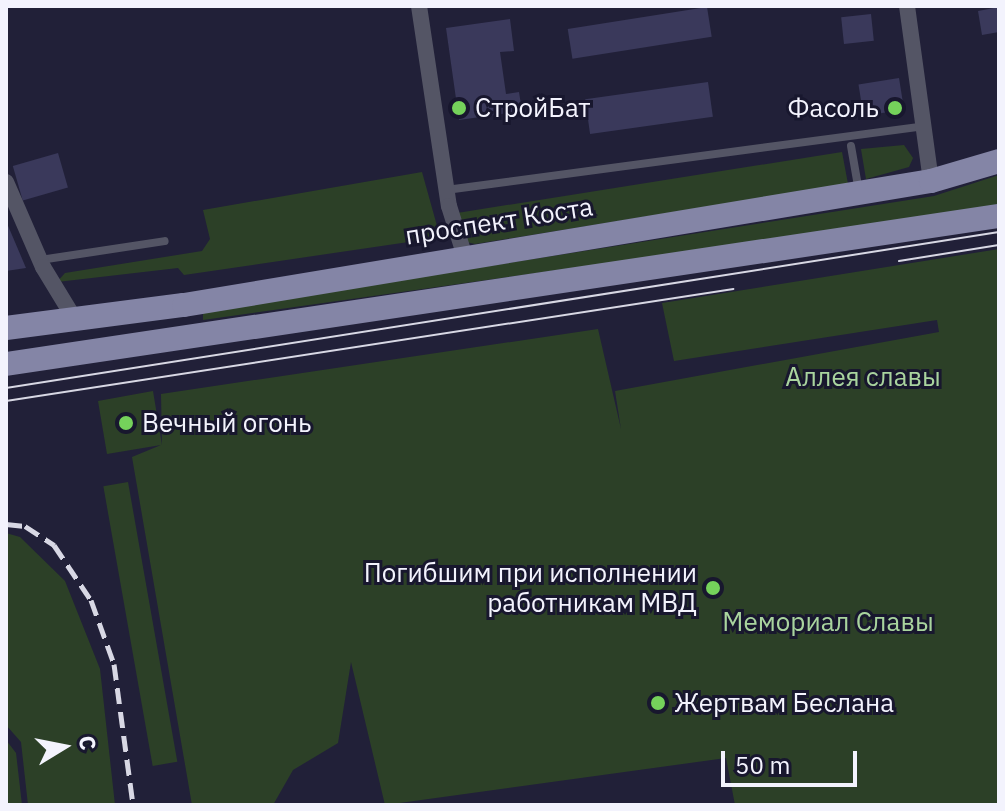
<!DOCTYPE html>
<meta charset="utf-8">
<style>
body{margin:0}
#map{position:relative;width:1005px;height:811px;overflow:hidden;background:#212038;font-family:"IBM Plex Sans",sans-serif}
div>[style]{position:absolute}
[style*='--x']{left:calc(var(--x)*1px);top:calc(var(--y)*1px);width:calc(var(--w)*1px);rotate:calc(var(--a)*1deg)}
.green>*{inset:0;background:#2c4027;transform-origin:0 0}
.building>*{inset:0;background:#3a395b;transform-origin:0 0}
.service>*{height:8px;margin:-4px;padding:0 4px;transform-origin:4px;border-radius:4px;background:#545565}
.minor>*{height:16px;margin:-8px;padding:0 8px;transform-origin:8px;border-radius:8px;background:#545565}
.primary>*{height:24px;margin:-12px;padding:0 12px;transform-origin:12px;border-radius:12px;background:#8485a6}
.tram>*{height:2px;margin:-1px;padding:0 1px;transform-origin:1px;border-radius:1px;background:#d8d8e4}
.rail>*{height:5px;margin-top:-2.5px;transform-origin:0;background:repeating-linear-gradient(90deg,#d8d8e4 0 16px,transparent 0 24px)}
.dots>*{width:22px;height:22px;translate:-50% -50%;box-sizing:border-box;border:4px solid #18172e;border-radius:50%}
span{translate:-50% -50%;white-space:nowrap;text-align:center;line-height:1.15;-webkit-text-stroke:6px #18172e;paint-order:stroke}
.poi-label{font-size:26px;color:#f3f3fd}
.left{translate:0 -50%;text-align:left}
.right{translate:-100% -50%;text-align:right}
.street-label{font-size:26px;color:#f3f3fd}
.park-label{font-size:26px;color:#a9d49e}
.frame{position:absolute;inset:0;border:8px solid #f3f3fd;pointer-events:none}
.north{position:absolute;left:24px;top:707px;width:80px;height:80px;-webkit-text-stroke:6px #18172e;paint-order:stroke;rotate:80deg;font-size:22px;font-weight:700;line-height:32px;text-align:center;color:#f3f3fd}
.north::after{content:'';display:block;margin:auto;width:28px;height:36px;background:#f3f3fd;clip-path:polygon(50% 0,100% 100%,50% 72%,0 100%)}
.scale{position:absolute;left:721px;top:751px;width:136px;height:36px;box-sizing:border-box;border:4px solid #f3f3fd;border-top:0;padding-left:10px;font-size:24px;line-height:28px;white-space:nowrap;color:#f3f3fd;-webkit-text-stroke:6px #18172e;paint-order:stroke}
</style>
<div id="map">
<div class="green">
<i style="clip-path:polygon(904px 145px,913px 158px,909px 167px,866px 179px,861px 149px)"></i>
<i style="clip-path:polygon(842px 152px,848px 184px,475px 244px,466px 242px,457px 213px)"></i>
<i style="clip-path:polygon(422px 172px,439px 233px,429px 239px,184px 275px,178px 268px,57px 282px,65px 273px,202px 251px,210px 239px,203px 210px)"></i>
<i style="clip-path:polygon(999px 175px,999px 208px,203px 320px,203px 311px,934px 196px)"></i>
<i style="clip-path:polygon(999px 249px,999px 805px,735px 805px,726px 758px,385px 805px,351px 662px,338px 743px,293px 770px,273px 805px,192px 805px,132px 457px,161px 445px,107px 454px,98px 401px,153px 391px,162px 445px,161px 394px,598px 329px,621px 429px,615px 391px,939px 332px,937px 320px,674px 361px,662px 303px)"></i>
<i style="left:128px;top:482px;width:284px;height:25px;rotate:80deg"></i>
<i style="clip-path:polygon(6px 533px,20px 537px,65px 581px,100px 669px,115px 805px,28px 805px,21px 742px,6px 725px)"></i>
<i style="clip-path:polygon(6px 740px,16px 753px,22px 805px,6px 805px)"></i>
</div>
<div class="building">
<i style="left:707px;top:7px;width:30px;height:141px;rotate:81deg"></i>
<i style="clip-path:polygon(999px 7px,999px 32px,982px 35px,978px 11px)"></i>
<i style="left:871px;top:14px;width:27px;height:30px;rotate:84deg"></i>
<i style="clip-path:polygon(510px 19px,514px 51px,500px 52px,506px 94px,519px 92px,522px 111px,459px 120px,446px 28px)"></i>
<i style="left:899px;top:78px;width:32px;height:41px;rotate:81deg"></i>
<i style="left:708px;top:82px;width:35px;height:124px;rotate:82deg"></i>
<i style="left:58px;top:153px;width:36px;height:47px;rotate:74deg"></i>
<i style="clip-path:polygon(6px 221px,26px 268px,6px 271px)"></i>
</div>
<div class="service">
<i style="--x:851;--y:146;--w:47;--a:80.1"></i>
<i style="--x:446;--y:190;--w:481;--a:-7.6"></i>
<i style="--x:40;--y:260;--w:126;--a:-8.6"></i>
</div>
<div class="minor">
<i style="--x:419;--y:6;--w:202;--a:81.5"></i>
<i style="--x:449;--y:206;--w:50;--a:72.6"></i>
<i style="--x:907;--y:6;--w:177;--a:82.2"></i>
<i style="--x:6;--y:182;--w:93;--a:66.5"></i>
<i style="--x:43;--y:267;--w:60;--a:58.7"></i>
</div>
<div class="primary">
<i style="--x:6;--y:328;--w:179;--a:-7.4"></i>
<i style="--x:184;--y:305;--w:757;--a:-9.43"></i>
<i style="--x:931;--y:181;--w:71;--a:-16.4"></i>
<i style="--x:6;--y:364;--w:1004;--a:-8.48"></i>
</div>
<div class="tram">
<i style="--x:899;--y:261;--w:101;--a:-9.1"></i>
<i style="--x:6;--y:388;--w:1005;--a:-8.93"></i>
<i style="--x:6;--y:401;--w:736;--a:-8.76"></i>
</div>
<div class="rail">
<i style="--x:6;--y:524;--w:19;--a:6"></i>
<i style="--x:25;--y:526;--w:35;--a:33"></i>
<i style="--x:54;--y:545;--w:66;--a:56.1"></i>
<i style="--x:91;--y:600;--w:68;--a:70.2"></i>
<i style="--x:114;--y:664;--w:142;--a:82.3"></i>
</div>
<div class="dots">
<i style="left:459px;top:108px;background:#75d25b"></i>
<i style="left:895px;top:108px;background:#75d25b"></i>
<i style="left:126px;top:423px;background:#75d25b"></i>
<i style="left:713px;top:588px;background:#75d25b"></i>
<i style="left:658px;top:703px;background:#75d25b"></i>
</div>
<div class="poi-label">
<span class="left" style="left:475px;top:108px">СтройБат</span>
<span class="right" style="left:879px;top:108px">Фасоль</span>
<span class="left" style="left:142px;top:423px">Вечный огонь</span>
<span class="right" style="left:697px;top:588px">Погибшим при исполнении<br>работникам МВД</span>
<span class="left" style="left:674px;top:703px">Жертвам Беслана</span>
</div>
<div class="street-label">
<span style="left:499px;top:221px;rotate:-9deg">проспект Коста</span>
</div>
<div class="park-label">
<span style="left:863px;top:377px">Аллея славы</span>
<span style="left:828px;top:622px">Мемориал Славы</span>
</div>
<div class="frame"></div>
<div class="north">С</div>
<div class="scale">50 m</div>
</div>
